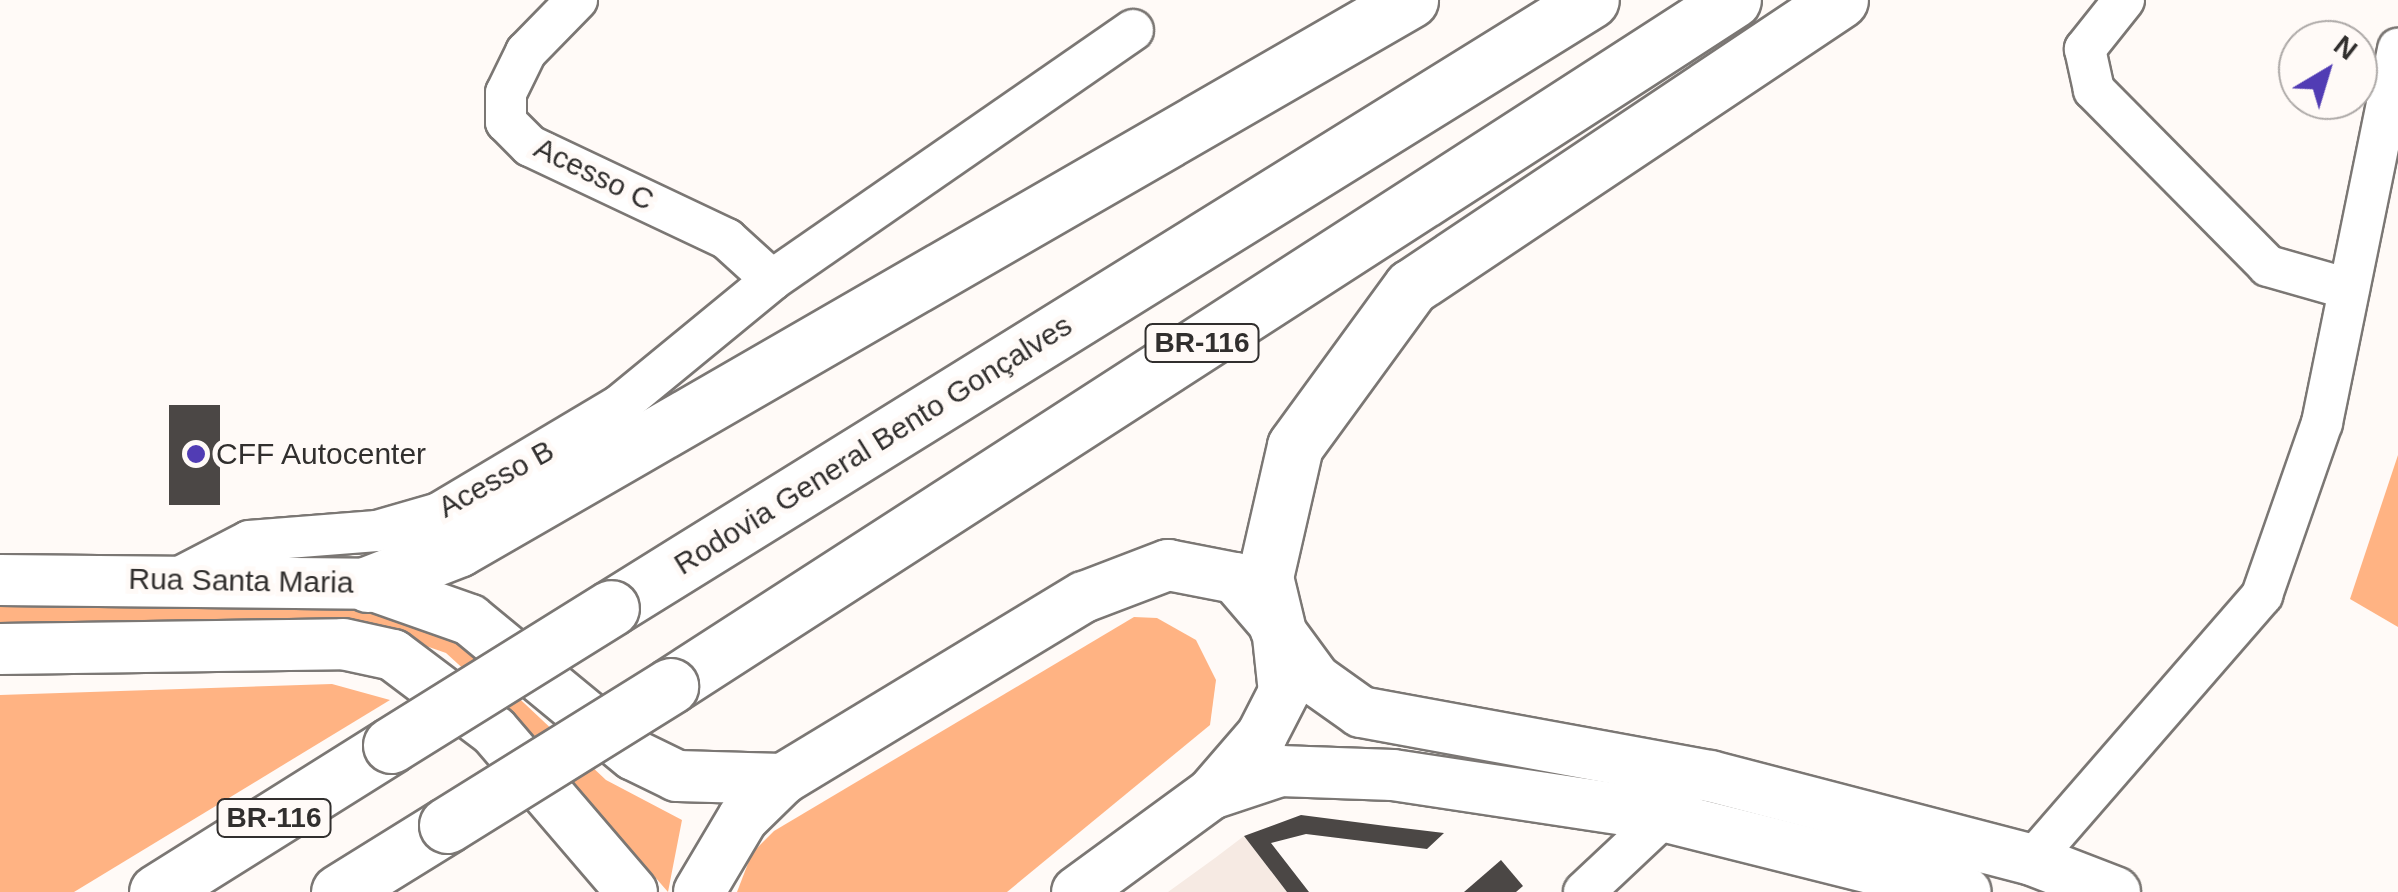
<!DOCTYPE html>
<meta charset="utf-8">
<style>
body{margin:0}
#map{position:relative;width:2398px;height:892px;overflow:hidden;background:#fffaf7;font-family:Helvetica,sans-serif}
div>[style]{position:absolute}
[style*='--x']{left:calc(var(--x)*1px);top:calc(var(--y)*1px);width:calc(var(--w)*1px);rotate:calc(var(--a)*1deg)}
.built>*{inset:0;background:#f6eae3}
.green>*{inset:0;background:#ffb383}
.building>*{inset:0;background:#4b4745;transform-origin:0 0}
.roads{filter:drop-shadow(2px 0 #7b7774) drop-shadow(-2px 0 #7b7774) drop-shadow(0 2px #7b7774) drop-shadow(0 -2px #7b7774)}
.minor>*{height:40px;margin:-20px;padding:0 20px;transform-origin:20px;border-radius:20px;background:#fff}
.major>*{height:50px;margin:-25px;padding:0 25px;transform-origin:25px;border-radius:25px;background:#fff}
.highway>*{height:55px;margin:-27.5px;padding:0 27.5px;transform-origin:27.5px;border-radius:27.5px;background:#fff}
.bridges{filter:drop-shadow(2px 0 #7b7774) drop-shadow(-2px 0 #7b7774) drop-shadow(0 2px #7b7774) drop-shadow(0 -2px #7b7774)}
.highway-bridge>*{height:55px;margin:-27.5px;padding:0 27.5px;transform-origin:27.5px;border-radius:27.5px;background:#fff}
.dots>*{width:28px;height:28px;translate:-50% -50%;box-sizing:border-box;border:5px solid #fffaf7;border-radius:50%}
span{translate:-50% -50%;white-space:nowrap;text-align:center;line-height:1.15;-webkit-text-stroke:10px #fffaf7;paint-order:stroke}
.shield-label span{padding:2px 8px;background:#fffaf7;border:2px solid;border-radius:8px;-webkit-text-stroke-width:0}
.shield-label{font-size:28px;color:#312f2e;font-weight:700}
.street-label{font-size:30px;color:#312f2e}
.poi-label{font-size:30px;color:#312f2e}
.left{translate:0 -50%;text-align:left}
.north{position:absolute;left:2278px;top:20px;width:100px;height:100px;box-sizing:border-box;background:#fffaf7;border:2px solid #ada9a7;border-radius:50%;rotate:38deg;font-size:28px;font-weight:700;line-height:40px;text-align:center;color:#312f2e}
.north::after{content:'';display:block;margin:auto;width:35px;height:45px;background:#513cb4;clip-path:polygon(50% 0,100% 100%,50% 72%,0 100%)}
</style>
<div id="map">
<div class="built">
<i style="clip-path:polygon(1244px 836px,1287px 892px,1168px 892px,1215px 858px)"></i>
</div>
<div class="green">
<i style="clip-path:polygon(2398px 455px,2398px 627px,2350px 599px)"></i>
<i style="clip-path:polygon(0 607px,369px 607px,458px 641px,606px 780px,682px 820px,668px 892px,516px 717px,446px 653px,366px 625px,0 625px)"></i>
<i style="clip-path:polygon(1134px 617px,1157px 618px,1196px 640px,1216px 680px,1210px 725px,1007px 892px,737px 892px,752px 853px,774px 831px)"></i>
<i style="clip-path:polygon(332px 684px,390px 700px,74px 892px,0 892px,0 695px)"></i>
</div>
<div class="building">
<i style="left:169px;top:405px;width:51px;height:100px"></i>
<i style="clip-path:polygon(1301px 815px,1386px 826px,1444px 833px,1427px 849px,1306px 834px,1271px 843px,1309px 892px,1287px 892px,1244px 836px)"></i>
<i style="clip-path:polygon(1501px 860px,1523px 886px,1516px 892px,1464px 892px)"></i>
</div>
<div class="roads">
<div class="minor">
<i style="--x:2124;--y:0;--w:63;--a:128.5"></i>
<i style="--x:2085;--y:49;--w:42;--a:77.6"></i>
<i style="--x:2094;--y:90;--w:247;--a:45.3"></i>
<i style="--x:2268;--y:266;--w:84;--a:15.9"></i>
<i style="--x:772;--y:280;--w:439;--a:-34.7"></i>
<i style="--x:176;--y:579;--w:82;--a:-27.5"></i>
<i style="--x:249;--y:541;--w:128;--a:-4.5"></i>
<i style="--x:377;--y:531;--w:65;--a:-16.2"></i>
<i style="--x:439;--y:513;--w:211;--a:-30.8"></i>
<i style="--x:620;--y:405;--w:197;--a:-39.4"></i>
<i style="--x:772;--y:280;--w:61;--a:-137.7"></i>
<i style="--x:727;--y:239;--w:218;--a:-154.7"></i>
<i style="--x:530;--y:146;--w:34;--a:-135"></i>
<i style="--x:506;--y:122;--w:29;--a:-90"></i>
<i style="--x:506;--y:93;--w:46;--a:-64"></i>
<i style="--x:526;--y:52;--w:73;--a:-45.6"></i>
<i style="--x:2032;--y:860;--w:351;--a:-49"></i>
<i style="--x:2262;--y:595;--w:182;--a:-70.8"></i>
<i style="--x:2322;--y:423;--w:382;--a:-78.5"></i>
<i style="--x:1584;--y:892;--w:133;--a:-43.2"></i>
</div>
<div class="major">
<i style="--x:0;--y:580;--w:368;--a:0.6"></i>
<i style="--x:368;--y:584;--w:108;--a:19.4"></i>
<i style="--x:470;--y:620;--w:212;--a:39.5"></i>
<i style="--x:634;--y:755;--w:48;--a:26"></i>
<i style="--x:677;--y:776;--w:106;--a:1.6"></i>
<i style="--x:1277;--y:627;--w:66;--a:53.7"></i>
<i style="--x:1316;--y:680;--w:55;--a:35.4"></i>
<i style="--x:1361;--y:712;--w:355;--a:10.4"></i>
<i style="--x:1710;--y:776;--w:333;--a:14.6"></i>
<i style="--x:2032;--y:860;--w:89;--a:21.1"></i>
<i style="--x:0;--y:649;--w:343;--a:-0.8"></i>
<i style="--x:343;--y:644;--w:51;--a:12.4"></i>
<i style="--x:393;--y:655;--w:126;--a:37"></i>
<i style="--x:494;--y:731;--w:212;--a:49.4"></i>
<i style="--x:1211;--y:794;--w:73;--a:-18.4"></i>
<i style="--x:1280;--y:771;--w:113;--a:2"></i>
<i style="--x:1393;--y:775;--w:273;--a:8.6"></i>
<i style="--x:1663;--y:816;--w:312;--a:14.1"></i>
<i style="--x:699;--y:892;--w:86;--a:-59.3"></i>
<i style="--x:743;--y:818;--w:56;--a:-44.3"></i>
<i style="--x:783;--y:779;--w:352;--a:-31.2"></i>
<i style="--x:1084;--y:597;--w:90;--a:-20.9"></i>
<i style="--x:1168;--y:565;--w:68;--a:11"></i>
<i style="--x:1235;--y:578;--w:65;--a:49.4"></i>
<i style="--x:1277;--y:627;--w:65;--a:83.9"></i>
<i style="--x:1284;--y:692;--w:48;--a:117.1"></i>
<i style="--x:1262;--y:735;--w:78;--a:130.8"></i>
<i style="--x:1211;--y:794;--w:166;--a:143.8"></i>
</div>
<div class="highway">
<i style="--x:368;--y:584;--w:97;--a:-21.3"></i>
<i style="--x:458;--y:549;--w:1099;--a:-29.97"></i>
<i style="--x:611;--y:608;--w:1153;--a:-31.82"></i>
<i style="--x:1277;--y:627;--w:51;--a:-103.5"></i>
<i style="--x:1265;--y:577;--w:134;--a:-77.1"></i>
<i style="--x:1295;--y:446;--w:197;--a:-53.9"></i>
<i style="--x:1411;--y:287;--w:516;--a:-33.78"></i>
<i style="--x:670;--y:686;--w:1265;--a:-32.84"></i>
<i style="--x:157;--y:892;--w:276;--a:-32.1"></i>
<i style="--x:339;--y:892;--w:127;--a:-31.8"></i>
</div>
</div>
<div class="bridges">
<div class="highway-bridge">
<i style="--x:391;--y:745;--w:259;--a:-31.9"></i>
<i style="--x:447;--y:825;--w:263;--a:-31.9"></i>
</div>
</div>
<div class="dots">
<i style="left:196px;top:454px;background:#513cb4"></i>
</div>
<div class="shield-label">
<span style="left:1202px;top:343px">BR-116</span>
<span style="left:274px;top:818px">BR-116</span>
</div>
<div class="street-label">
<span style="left:594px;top:174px;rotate:26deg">Acesso C</span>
<span style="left:873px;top:445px;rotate:-32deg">Rodovia General Bento Gonçalves</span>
<span style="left:496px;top:479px;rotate:-29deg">Acesso B</span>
<span style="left:241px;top:581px;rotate:1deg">Rua Santa Maria</span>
</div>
<div class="poi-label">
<span class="left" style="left:216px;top:454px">CFF Autocenter</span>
</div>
<div class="north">N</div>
</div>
